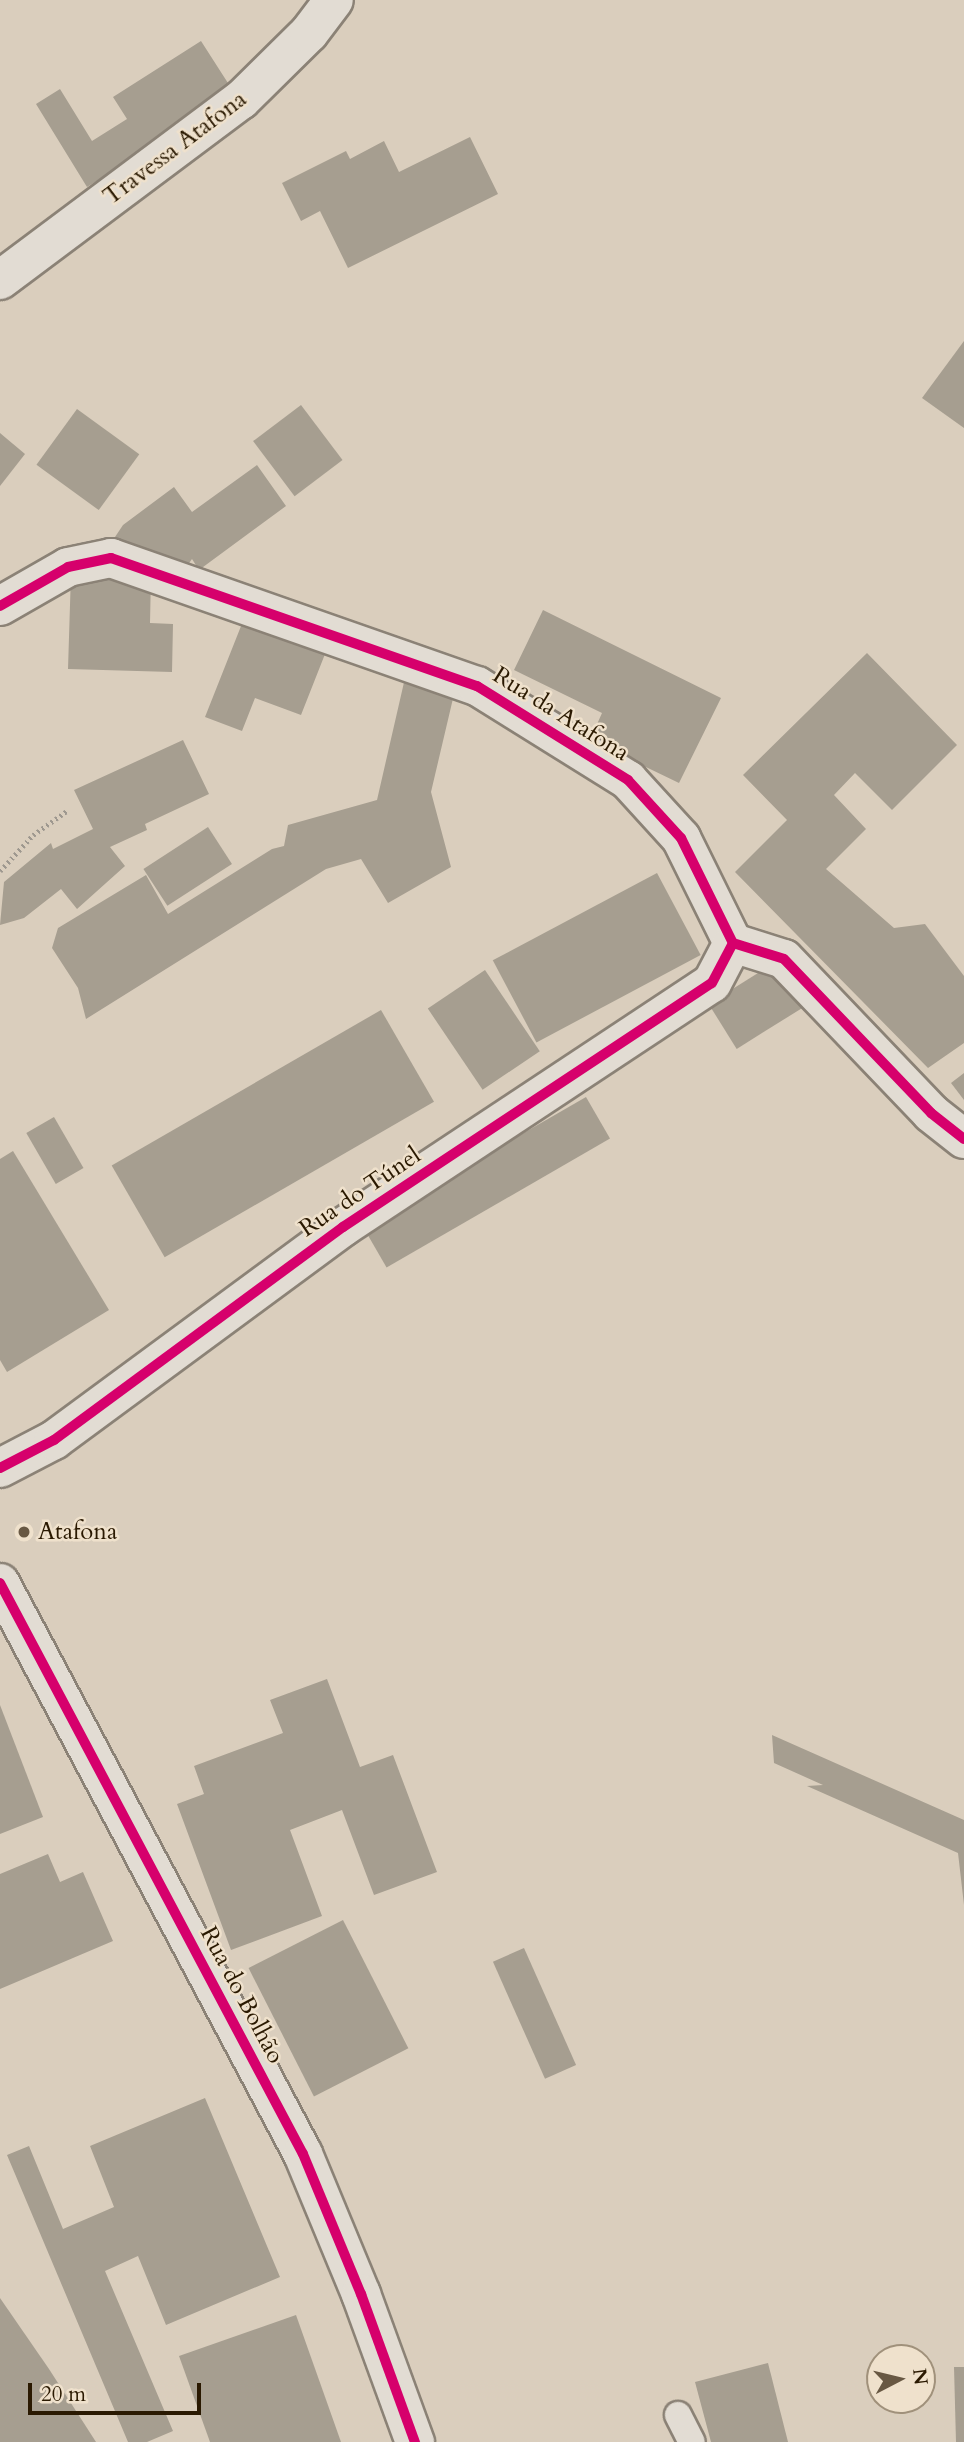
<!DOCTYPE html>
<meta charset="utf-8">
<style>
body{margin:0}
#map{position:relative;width:964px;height:2442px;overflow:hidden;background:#dacebd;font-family:Cardo,serif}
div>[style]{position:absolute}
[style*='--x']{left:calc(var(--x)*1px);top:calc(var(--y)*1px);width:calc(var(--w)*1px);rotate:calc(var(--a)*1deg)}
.building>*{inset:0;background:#a69e90;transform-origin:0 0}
.path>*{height:4.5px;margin-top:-2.25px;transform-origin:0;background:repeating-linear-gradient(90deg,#9e988f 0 2px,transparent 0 5.5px)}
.roads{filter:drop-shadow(2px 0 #8b8276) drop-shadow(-2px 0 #8b8276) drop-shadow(0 2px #8b8276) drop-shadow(0 -2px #8b8276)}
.service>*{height:26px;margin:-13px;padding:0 13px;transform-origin:13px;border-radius:13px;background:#e2dcd3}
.minor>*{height:38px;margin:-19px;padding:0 19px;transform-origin:19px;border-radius:19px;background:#e2dcd3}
.tertiary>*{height:38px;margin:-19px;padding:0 19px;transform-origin:19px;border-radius:19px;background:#e2dcd3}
.cycleway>*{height:10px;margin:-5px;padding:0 5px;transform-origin:5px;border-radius:5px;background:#d6006c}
.dots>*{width:19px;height:19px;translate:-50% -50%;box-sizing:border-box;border:4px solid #efe1cc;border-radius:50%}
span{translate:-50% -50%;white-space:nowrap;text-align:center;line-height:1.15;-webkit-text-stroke:5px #efe1cc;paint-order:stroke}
.street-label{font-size:24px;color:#2a1901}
.poi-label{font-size:24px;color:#2a1901}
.left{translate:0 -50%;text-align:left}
.north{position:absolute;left:866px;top:2344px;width:70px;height:70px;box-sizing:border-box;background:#efe1cc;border:2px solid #a0917b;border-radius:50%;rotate:83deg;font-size:19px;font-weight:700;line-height:28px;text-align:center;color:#2a1901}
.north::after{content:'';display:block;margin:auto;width:24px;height:32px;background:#685843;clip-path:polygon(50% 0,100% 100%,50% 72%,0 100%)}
.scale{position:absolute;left:28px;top:2383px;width:173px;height:32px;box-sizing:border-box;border:4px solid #2a1901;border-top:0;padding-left:9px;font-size:21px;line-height:24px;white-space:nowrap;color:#2a1901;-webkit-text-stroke:5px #efe1cc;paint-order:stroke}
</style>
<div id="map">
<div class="building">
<i style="clip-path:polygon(201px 41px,235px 94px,87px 187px,36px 104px,60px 89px,92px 141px,127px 119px,113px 97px)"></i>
<i style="clip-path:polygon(470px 137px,498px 194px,348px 268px,320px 211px,301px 221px,282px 183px,346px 151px,350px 159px,384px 141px,399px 172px)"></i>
<i style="clip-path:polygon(964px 341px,964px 428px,922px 398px)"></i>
<i style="left:301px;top:405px;width:69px;height:60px;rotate:53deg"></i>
<i style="left:77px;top:409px;width:77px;height:69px;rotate:36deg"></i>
<i style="clip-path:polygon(0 433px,25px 454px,0 486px)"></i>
<i style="clip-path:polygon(257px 465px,286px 506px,199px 570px,192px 559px,182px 573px,111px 543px,123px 525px,174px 487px,192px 512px)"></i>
<i style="clip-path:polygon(71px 573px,151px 575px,150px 623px,173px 624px,172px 672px,68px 669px)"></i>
<i style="clip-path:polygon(543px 610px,721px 698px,679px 783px,590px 740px,602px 713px,514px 670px)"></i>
<i style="clip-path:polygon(245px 616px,327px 649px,301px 715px,255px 698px,242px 731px,205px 717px)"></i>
<i style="clip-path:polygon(867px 653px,957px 745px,892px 810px,855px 773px,834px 795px,866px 829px,826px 869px,894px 928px,925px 924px,964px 976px,964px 1043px,928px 1068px,735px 872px,787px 820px,743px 775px)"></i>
<i style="clip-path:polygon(405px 678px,455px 690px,431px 792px,451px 867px,388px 903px,361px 859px,326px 869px,86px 1019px,78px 988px,52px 948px,58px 928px,146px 875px,168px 914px,272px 849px,284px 846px,288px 825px,377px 800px)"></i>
<i style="clip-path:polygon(183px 740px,209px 794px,145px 824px,147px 830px,110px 847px,125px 866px,77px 909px,61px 889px,24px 918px,0 925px,4px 882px,51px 843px,53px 849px,93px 829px,74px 790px)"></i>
<i style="left:208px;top:827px;width:44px;height:77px;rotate:57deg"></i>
<i style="left:657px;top:873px;width:93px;height:186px;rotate:62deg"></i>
<i style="left:779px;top:960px;width:53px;height:83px;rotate:58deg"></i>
<i style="left:485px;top:970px;width:98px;height:69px;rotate:56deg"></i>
<i style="left:381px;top:1010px;width:106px;height:311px;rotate:60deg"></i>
<i style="clip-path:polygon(964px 1073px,964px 1100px,951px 1083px)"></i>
<i style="left:586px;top:1097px;width:48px;height:258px;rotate:60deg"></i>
<i style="left:54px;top:1117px;width:59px;height:32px;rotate:60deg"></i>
<i style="clip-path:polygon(13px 1151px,109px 1310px,7px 1372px,0 1360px,0 1159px)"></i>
<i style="clip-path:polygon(327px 1679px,360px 1767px,393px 1755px,437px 1872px,374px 1895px,342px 1810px,290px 1830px,322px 1916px,231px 1950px,177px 1804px,204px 1794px,194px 1766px,283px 1733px,270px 1700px)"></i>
<i style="clip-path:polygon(0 1705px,43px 1817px,0 1834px)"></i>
<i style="clip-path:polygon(772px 1735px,964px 1820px,964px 1905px,958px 1853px,807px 1786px,823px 1785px,774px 1763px)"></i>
<i style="clip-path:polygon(48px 1854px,60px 1882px,83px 1872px,113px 1941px,0 1989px,0 1874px)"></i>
<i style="left:343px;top:1920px;width:144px;height:106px;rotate:63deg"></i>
<i style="left:524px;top:1948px;width:128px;height:34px;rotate:66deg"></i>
<i style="clip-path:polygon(205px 2098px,280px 2277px,166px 2325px,138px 2256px,105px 2271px,173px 2431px,147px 2442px,128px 2442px,7px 2155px,29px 2146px,63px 2229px,114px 2207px,90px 2146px)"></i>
<i style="clip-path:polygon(0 2298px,49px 2369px,96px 2442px,0 2442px)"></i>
<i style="clip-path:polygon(296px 2315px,341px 2442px,210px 2442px,179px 2356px)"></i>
<i style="clip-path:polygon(768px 2363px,788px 2442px,711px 2442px,695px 2382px)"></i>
<i style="clip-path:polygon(954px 2367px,964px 2367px,964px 2442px,956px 2442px)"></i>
</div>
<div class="path">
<i style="--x:0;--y:871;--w:49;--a:-47.5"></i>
<i style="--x:33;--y:835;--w:43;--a:-35.5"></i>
</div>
<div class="roads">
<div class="service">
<i style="--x:678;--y:2415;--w:30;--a:63"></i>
</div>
<div class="minor">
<i style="--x:0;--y:280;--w:301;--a:-36.8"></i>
<i style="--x:241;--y:100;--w:95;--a:-44.6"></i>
<i style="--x:309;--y:33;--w:41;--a:-52.9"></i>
<i style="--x:0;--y:606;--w:78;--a:-29.8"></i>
<i style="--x:68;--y:567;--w:44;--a:-11.8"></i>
<i style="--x:111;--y:558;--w:388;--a:19.3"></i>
<i style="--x:477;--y:686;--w:178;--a:31.9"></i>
<i style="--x:628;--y:780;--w:79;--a:47.6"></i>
<i style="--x:681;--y:838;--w:117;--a:63.7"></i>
<i style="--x:733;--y:943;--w:53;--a:17.4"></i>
<i style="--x:784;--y:959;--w:213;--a:46.3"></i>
<i style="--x:931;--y:1113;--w:42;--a:38.2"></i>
<i style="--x:0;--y:1468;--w:61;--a:-27.4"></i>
<i style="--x:54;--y:1440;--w:359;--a:-36.4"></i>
<i style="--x:343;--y:1227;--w:442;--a:-33.5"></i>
<i style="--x:712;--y:983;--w:45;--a:-62.3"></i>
</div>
<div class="tertiary">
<i style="--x:0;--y:1583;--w:646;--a:62.05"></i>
<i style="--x:303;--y:2154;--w:152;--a:67.5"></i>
<i style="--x:361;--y:2294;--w:158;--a:70"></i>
</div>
</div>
<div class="cycleway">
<i style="--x:0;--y:606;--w:78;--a:-29.8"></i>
<i style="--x:68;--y:567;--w:44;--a:-11.8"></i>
<i style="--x:111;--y:558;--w:388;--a:19.3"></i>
<i style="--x:477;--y:686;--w:178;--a:31.9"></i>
<i style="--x:628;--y:780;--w:79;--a:47.6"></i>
<i style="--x:681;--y:838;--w:117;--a:63.7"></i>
<i style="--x:733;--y:943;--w:53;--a:17.4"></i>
<i style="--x:784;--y:959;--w:213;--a:46.3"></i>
<i style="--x:931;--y:1113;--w:42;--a:38.2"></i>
<i style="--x:0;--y:1468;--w:61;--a:-27.4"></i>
<i style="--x:54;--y:1440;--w:359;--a:-36.4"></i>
<i style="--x:343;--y:1227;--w:442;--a:-33.5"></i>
<i style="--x:712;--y:983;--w:45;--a:-62.3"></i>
<i style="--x:0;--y:1583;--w:646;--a:62.05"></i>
<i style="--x:303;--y:2154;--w:152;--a:67.5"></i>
<i style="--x:361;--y:2294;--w:158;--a:70"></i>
</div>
<div class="dots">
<i style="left:24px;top:1532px;background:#685843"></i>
</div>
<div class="street-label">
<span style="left:175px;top:148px;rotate:-37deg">Travessa Atafona</span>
<span style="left:561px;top:714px;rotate:32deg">Rua da Atafona</span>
<span style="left:360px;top:1192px;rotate:-34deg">Rua do Túnel</span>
<span style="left:242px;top:1995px;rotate:62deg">Rua do Bolhão</span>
</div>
<div class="poi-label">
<span class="left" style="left:38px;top:1532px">Atafona</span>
</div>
<div class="north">N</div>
<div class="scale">20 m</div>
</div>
